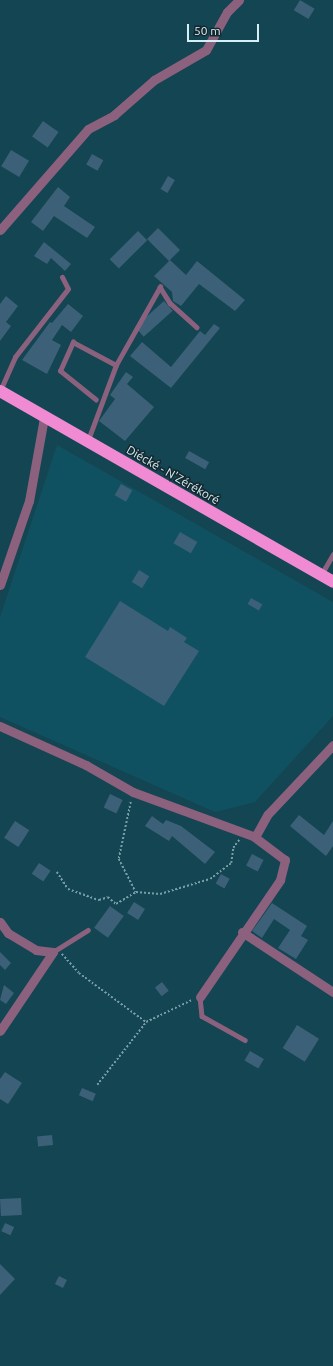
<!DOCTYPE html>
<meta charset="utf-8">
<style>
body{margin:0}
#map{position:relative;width:333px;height:1366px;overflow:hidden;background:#134552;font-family:Ubuntu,sans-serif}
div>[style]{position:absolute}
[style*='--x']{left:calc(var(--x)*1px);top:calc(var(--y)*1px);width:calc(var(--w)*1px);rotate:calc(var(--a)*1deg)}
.built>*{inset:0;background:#105161}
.building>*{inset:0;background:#3c6078;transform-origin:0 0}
.path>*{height:1.5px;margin-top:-0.75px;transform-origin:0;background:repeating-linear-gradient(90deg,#789da7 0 2px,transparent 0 4px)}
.lane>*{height:4.5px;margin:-2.25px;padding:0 2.25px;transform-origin:2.25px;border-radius:2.25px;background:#8b617e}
.street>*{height:9px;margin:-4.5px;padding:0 4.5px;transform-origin:4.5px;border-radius:4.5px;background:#8b617e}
.highway>*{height:12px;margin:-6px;padding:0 6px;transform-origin:6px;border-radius:6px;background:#f08bd3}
span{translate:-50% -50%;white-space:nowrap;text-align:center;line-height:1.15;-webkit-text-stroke:3px #14282e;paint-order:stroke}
.street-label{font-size:12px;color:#d6eff7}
.scale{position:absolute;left:187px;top:24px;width:72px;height:18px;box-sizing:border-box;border:2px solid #d6eff7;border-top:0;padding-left:5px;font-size:12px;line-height:14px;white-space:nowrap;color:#d6eff7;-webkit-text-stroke:3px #14282e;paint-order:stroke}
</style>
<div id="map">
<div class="built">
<i style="clip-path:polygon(57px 445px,333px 602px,333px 716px,255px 802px,215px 812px,0 717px,0 617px)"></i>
</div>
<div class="building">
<i style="left:300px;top:0;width:17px;height:12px;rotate:31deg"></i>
<i style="left:43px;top:121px;width:19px;height:19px;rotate:35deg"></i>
<i style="left:11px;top:150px;width:21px;height:19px;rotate:31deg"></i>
<i style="left:92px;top:154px;width:13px;height:12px;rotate:29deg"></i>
<i style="left:168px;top:176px;width:8px;height:15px;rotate:30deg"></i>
<i style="clip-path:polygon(58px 187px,70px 197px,64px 206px,95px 227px,87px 238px,54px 216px,43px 231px,31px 222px)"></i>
<i style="clip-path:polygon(158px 228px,180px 250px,170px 260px,186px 275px,197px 261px,245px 300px,235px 311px,199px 284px,181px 306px,173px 301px,172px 292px,154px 276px,169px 261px,147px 239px)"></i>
<i style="left:138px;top:231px;width:13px;height:40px;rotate:45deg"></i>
<i style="clip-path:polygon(44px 242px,71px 264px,65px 271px,51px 258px,47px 264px,34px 256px)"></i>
<i style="clip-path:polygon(6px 296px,18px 306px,6px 322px,11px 326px,0 341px,0 304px)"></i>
<i style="left:164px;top:301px;width:13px;height:39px;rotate:48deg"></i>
<i style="clip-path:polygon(68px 304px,83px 316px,71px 332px,62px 325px,52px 340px,61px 345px,47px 374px,22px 360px,50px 322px,52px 323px)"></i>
<i style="clip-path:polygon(214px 324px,220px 328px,171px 388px,130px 356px,142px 342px,171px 367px,200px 331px,205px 335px)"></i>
<i style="clip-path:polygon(126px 372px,133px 377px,127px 384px,154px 407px,125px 441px,99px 421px,115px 399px,110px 395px)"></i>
<i style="left:189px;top:451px;width:23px;height:8px;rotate:29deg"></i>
<i style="left:121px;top:484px;width:13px;height:13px;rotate:29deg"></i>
<i style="left:180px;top:532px;width:20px;height:13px;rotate:30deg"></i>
<i style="left:139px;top:570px;width:12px;height:14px;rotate:31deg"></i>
<i style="left:251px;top:598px;width:13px;height:7px;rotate:29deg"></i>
<i style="clip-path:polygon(120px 601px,168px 631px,170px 627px,187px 638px,184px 642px,199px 651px,164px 706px,85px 657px)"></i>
<i style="left:110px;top:794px;width:14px;height:15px;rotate:25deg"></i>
<i style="clip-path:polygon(299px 815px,324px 835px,333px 821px,333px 846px,326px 856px,290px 826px)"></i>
<i style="clip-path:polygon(152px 816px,163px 824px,166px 820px,181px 826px,215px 852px,205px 864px,172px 836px,169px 841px,145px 826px)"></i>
<i style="left:15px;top:821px;width:17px;height:20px;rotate:33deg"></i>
<i style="left:252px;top:854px;width:13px;height:13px;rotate:27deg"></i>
<i style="left:39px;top:863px;width:14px;height:13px;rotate:34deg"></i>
<i style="left:221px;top:874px;width:10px;height:11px;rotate:29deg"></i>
<i style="left:134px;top:902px;width:13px;height:13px;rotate:32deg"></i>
<i style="clip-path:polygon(272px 903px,307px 926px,301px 936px,308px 940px,296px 959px,278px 948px,290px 930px,274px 919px,262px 938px,252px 931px)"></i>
<i style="left:110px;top:906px;width:17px;height:27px;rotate:36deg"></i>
<i style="clip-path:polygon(0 952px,11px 963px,5px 970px,0 965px)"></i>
<i style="left:162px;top:982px;width:11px;height:9px;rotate:52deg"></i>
<i style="clip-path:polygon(4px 985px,14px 993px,6px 1004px,0 1000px)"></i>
<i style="left:297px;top:1025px;width:26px;height:27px;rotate:32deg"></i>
<i style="left:250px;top:1051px;width:16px;height:11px;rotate:30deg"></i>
<i style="clip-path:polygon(5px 1072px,22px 1083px,8px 1104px,0 1099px,0 1079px)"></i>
<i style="left:82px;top:1088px;width:15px;height:8px;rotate:23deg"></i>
<i style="left:52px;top:1135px;width:10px;height:15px;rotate:84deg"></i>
<i style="left:21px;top:1198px;width:17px;height:21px;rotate:87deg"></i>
<i style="left:5px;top:1223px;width:10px;height:9px;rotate:24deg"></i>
<i style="clip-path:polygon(0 1264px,15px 1279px,0 1295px)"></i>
<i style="left:59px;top:1276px;width:9px;height:9px;rotate:27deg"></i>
</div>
<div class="path">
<i style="--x:131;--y:802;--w:58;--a:101.9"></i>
<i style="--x:119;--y:859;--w:37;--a:63"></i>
<i style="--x:136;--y:892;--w:24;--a:5"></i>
<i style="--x:160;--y:894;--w:52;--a:-16.7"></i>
<i style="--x:210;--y:879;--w:26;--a:-37"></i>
<i style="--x:231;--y:863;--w:15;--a:-82"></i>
<i style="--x:233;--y:848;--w:10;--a:-53"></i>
<i style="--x:57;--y:872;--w:20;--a:57"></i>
<i style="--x:68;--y:889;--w:33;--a:20"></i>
<i style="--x:99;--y:900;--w:9;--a:-18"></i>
<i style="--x:108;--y:897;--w:11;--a:41"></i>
<i style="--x:116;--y:904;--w:23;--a:-31"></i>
<i style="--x:62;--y:954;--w:25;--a:48"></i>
<i style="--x:79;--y:973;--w:83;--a:36.2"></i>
<i style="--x:97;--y:1085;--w:80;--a:-52.1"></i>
<i style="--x:146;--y:1022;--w:51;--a:-25.6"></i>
</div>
<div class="lane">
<i style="--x:0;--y:391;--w:37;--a:-66"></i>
<i style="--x:15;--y:357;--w:86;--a:-52.1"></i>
<i style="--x:68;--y:289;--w:13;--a:-117"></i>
<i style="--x:96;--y:400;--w:46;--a:-141.1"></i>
<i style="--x:60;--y:371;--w:32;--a:-66"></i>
<i style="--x:73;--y:342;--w:49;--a:28.1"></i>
<i style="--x:88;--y:440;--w:80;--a:-69.5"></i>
<i style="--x:116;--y:365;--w:90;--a:-60.6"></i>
<i style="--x:160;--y:287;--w:19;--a:58"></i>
<i style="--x:170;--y:303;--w:36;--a:42"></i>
<i style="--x:321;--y:575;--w:24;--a:-60"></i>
<i style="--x:53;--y:952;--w:41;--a:-32.2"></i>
<i style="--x:200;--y:997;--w:19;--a:84"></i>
<i style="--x:202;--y:1016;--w:49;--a:29.2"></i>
</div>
<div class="street">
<i style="--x:0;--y:230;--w:134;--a:-48.9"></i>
<i style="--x:88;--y:129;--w:30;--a:-28"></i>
<i style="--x:114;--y:115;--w:53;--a:-41.2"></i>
<i style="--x:154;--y:80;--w:60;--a:-30"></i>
<i style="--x:206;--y:50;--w:43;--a:-61.1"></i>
<i style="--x:227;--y:12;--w:17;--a:-45"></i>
<i style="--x:0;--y:585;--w:89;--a:-71"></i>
<i style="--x:29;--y:501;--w:84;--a:-79.8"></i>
<i style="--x:0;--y:726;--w:94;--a:24.4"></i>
<i style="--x:86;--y:765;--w:54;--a:29.9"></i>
<i style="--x:133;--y:792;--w:130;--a:20.2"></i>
<i style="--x:255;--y:837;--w:26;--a:-61"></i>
<i style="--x:268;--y:814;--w:95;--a:-46.7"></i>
<i style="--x:0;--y:922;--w:14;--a:54"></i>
<i style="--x:8;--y:933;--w:33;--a:31"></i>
<i style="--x:36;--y:950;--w:17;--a:7"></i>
<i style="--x:53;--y:952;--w:95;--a:123.9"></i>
<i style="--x:242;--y:932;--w:109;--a:33.4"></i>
<i style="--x:200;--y:997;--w:142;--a:-55.6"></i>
<i style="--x:280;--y:880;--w:21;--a:-76"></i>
<i style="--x:285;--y:860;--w:38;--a:-143"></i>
</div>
<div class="highway">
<i style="--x:0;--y:391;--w:384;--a:29.8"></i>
</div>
<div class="street-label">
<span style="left:173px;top:475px;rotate:30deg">Diécké - N'Zérékoré</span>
</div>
<div class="scale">50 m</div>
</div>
